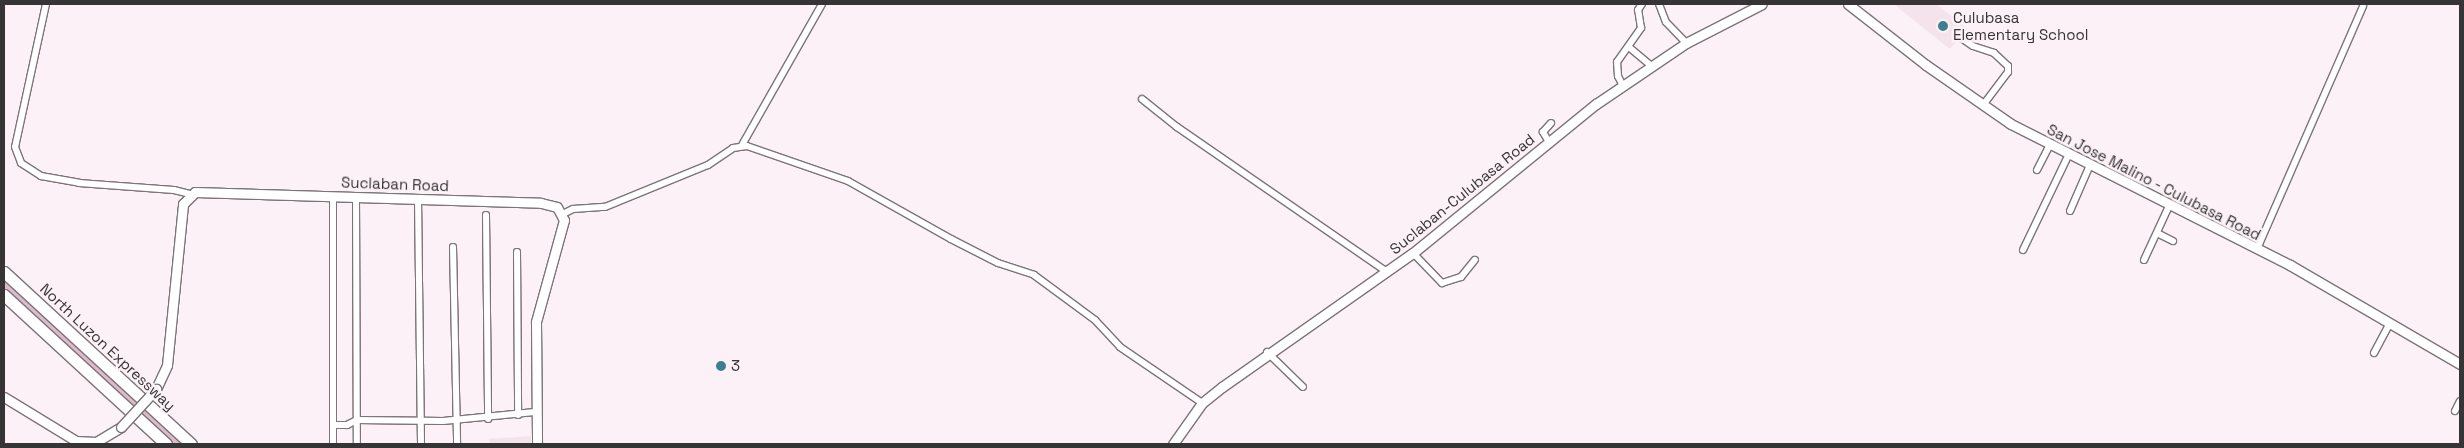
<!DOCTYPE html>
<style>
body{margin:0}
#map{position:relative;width:2464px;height:448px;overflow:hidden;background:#fbf1f6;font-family:"Space Grotesk",sans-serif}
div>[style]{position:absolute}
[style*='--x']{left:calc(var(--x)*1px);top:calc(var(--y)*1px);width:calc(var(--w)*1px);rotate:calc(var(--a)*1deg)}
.built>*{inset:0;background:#f4e3eb}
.green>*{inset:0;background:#dfbacc}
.roads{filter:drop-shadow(1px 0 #7c7478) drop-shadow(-1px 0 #7c7478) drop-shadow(0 1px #7c7478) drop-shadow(0 -1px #7c7478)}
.street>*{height:6px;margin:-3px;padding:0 3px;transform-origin:3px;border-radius:3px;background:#fff}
.secondary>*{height:9px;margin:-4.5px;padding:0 4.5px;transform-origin:4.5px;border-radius:4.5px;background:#fff}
.highway>*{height:11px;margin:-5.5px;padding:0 5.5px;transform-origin:5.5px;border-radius:5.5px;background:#fff}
.bridges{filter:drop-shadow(1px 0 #7c7478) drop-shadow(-1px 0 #7c7478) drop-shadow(0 1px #7c7478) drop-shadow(0 -1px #7c7478)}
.secondary-bridge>*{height:9px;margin:-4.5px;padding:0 4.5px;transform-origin:4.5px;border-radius:4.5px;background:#fff}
.dots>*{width:14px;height:14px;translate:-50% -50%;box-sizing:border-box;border:2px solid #fbf1f6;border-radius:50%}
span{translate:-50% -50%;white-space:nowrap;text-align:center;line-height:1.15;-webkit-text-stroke:5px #fbf1f6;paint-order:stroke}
.poi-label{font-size:15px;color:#373435}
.left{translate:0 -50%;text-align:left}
.street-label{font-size:15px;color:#373435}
.frame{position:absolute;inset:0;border:5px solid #373435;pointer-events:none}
</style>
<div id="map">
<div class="built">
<i style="clip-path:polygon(1897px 4px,1936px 4px,1967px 28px,1950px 49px,1896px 6px)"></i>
<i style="clip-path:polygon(531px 436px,531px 444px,490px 444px,489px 439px)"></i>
</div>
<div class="green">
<i style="clip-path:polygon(4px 277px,187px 444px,170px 444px,4px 290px)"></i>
</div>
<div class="roads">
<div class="street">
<i style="--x:46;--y:4;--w:146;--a:102.2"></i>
<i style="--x:15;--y:147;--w:17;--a:69"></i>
<i style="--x:21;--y:163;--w:24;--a:33"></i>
<i style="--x:41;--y:176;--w:39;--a:10"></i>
<i style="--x:79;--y:183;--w:95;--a:4.2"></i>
<i style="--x:174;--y:190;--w:16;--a:14"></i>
<i style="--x:1659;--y:4;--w:19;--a:69"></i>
<i style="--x:1666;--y:22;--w:29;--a:46"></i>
<i style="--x:1957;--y:35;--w:19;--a:35"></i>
<i style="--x:1973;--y:46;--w:22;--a:18"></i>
<i style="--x:1994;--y:53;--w:19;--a:43"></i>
<i style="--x:2008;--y:66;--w:6;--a:90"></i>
<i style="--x:2008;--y:72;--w:41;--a:127.1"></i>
<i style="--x:1630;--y:48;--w:30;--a:40"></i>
<i style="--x:1623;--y:86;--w:11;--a:-117"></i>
<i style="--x:1618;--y:76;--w:14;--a:-94"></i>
<i style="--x:1617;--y:62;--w:42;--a:-54.8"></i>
<i style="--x:1641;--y:28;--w:18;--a:-99"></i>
<i style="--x:1638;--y:10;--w:7;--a:-56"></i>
<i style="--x:1142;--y:99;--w:45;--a:38.7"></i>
<i style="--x:1177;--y:127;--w:254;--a:34.6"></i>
<i style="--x:1549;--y:142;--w:12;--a:-121"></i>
<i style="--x:1543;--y:132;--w:12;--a:-48"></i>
<i style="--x:742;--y:145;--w:162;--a:-60.4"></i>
<i style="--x:2037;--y:170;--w:28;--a:-63"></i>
<i style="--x:333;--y:196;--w:248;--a:90"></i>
<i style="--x:356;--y:197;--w:247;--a:89.8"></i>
<i style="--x:418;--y:198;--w:246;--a:89.3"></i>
<i style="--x:2070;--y:211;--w:50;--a:-66.5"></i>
<i style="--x:563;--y:214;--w:11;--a:-27"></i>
<i style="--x:573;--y:209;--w:32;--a:-4"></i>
<i style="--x:605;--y:207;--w:111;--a:-22.2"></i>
<i style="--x:708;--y:165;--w:30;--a:-34"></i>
<i style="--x:733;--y:148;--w:14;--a:-8"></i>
<i style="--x:747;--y:146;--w:107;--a:19.1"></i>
<i style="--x:848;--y:181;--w:118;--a:29.4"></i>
<i style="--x:951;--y:239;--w:53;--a:27.1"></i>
<i style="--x:998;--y:263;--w:38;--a:18"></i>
<i style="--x:1034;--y:275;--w:76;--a:36.4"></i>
<i style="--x:1095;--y:320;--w:37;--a:47"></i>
<i style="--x:1120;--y:347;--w:99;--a:34.3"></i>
<i style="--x:486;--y:215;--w:204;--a:89.4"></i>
<i style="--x:2157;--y:233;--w:18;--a:27"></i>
<i style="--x:453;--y:247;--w:197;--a:88.8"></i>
<i style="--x:2257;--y:249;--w:265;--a:-66.4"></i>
<i style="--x:2023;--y:250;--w:106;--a:-64.4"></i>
<i style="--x:517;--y:252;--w:163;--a:89.6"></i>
<i style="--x:1413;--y:253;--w:42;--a:46"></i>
<i style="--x:1442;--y:283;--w:20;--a:-18"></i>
<i style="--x:1461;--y:277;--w:22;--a:-51"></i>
<i style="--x:2144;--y:260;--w:62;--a:-65.1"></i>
<i style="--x:1267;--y:352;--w:50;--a:44.2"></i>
<i style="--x:2374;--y:353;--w:32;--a:-62"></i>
<i style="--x:2455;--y:411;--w:11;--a:-63"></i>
<i style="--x:333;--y:425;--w:14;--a:0"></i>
<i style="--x:347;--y:425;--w:11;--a:-27"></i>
<i style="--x:357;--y:420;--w:86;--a:0.7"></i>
<i style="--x:443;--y:421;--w:92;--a:-5.6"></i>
</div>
<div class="secondary">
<i style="--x:1848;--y:4;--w:99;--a:38"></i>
<i style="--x:1926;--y:65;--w:103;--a:34.8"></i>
<i style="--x:2011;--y:124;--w:313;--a:26.8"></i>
<i style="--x:2290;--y:265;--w:197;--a:30.2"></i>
<i style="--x:156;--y:389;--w:26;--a:-65"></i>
<i style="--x:167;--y:365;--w:162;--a:-84.3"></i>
<i style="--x:183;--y:204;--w:17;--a:-45"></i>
<i style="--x:195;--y:192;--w:346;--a:1.8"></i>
<i style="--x:541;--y:203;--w:16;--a:14"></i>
<i style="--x:557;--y:207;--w:15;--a:62"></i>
<i style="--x:564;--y:220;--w:106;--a:105.4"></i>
<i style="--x:536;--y:322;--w:122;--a:89.5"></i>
<i style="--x:4;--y:397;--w:84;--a:31.4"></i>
<i style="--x:76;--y:441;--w:20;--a:3"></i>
<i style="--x:96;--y:442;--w:29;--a:-31"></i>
<i style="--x:1173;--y:444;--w:50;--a:-54.7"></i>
<i style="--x:1202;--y:403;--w:26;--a:-39"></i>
<i style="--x:1222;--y:387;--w:233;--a:-35.1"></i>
<i style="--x:1413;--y:253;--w:236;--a:-39.2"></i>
<i style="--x:1596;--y:104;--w:109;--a:-34.1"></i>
<i style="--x:1686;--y:43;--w:85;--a:-27.2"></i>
</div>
<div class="highway">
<i style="--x:4;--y:272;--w:254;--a:42.6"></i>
<i style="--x:4;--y:295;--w:220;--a:42.6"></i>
</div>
</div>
<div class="bridges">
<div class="secondary-bridge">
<i style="--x:121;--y:427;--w:52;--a:-47.4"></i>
</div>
</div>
<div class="dots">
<i style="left:1943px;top:26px;background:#3c7f8e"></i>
<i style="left:721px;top:366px;background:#3c7f8e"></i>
</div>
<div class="poi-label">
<span class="left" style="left:1953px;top:26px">Culubasa<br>Elementary School</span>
<span class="left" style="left:731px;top:366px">3</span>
</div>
<div class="street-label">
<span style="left:2154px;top:182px;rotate:27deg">San Jose Malino - Culubasa Road</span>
<span style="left:395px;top:184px;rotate:2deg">Suclaban Road</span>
<span style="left:1462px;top:194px;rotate:-39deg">Suclaban-Culubasa Road</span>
<span style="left:108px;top:347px;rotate:43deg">North Luzon Expressway</span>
</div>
<div class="frame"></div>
</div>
